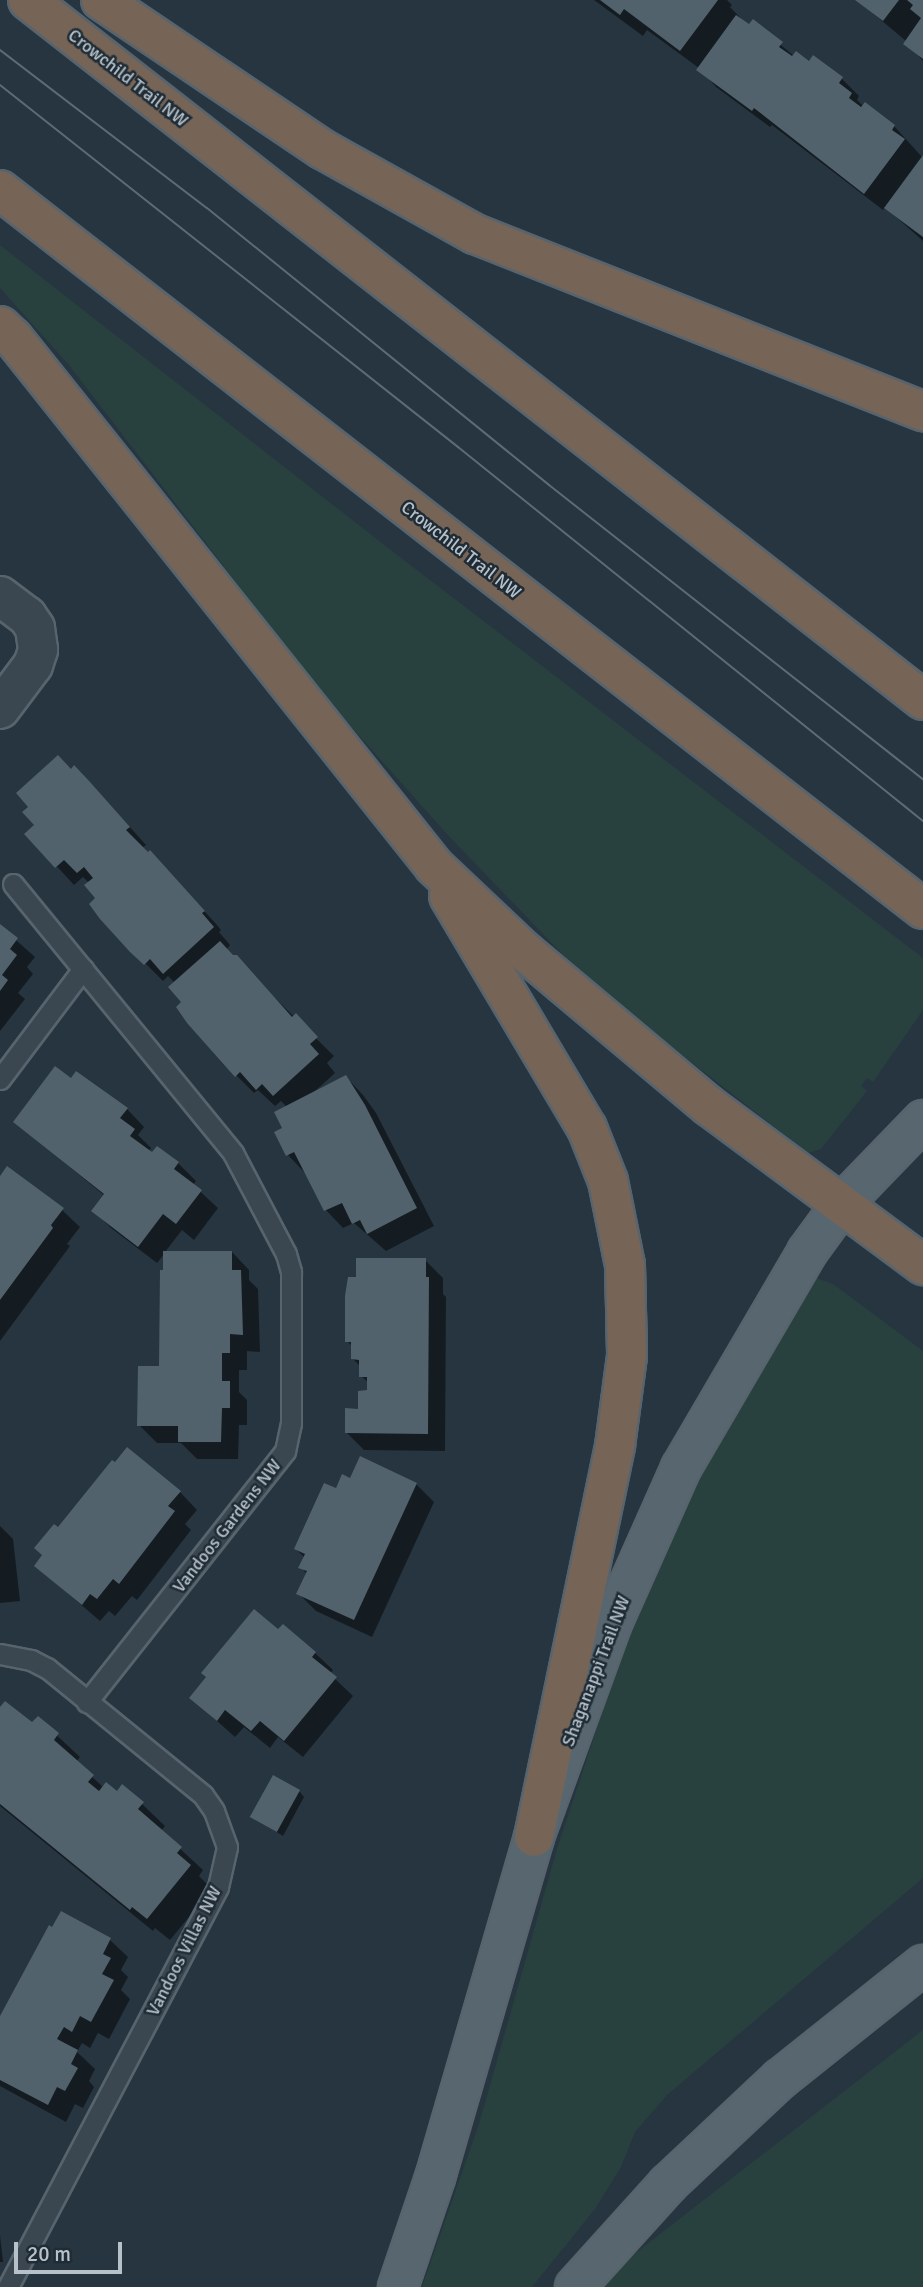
<!DOCTYPE html>
<style>
body{margin:0}
#map{position:relative;width:923px;height:2287px;overflow:hidden;background:#263540;font-family:Signika,sans-serif}
div>[style]{position:absolute}
[style*='--x']{left:calc(var(--x)*1px);top:calc(var(--y)*1px);width:calc(var(--w)*1px);rotate:calc(var(--a)*1deg)}
.green>*{inset:0;background:#28413f}
.shadow>*{inset:0;background:#0007}
.building>*{inset:0;background:#51626d;transform-origin:0 0}
.roads{filter:drop-shadow(2px 0 #58646d) drop-shadow(-2px 0 #58646d) drop-shadow(0 2px #58646d) drop-shadow(0 -2px #58646d)}
.lane>*{height:19px;margin:-9.5px;padding:0 9.5px;transform-origin:9.5px;border-radius:9.5px;background:#3a4750}
.street>*{height:38px;margin:-19px;padding:0 19px;transform-origin:19px;border-radius:19px;background:#3a4750}
.primary>*{height:38px;margin:-19px;padding:0 19px;transform-origin:19px;border-radius:19px;background:#586670}
.highway>*{height:38px;margin:-19px;padding:0 19px;transform-origin:19px;border-radius:19px;background:#766457}
.tram>*{height:2px;margin:-1px;padding:0 1px;transform-origin:1px;border-radius:1px;background:#5c6c77}
span{translate:-50% -50%;white-space:nowrap;text-align:center;line-height:1.15;-webkit-text-stroke:5px #1f2c35;paint-order:stroke}
.street-label{font-size:18px;color:#b7c1ca}
.scale{position:absolute;left:14px;top:2242px;width:108px;height:32px;box-sizing:border-box;border:4px solid #b7c1ca;border-top:0;padding-left:9px;font-size:21px;line-height:24px;white-space:nowrap;color:#b7c1ca;-webkit-text-stroke:5px #1f2c35;paint-order:stroke}
</style>
<div id="map">
<div class="green">
<i style="clip-path:polygon(0 245px,383px 544px,923px 958px,923px 1010px,873px 1082px,867px 1078px,861px 1086px,867px 1091px,821px 1149px,808px 1153px,590px 983px,446px 833px,322px 694px,69px 365px,0 288px)"></i>
<i style="clip-path:polygon(813px 1277px,833px 1284px,923px 1351px,923px 1878px,667px 2095px,635px 2132px,621px 2167px,595px 2209px,532px 2287px,422px 2287px,479px 2124px,557px 1849px,638px 1604px,689px 1493px)"></i>
<i style="clip-path:polygon(923px 2030px,923px 2287px,598px 2287px,611px 2272px)"></i>
</div>
<div class="shadow">
<i style="clip-path:polygon(594px 0,727px 0,732px 5px,730px 7px,749px 27px,753px 22px,794px 56px,842px 79px,859px 96px,857px 100px,864px 107px,894px 126px,923px 158px,923px 241px,885px 207px,883px 210px,772px 125px,770px 127px,716px 87px,699px 68px,647px 30px,643px 36px)"></i>
<i style="clip-path:polygon(857px 0,923px 0,923px 61px,906px 41px)"></i>
<i style="clip-path:polygon(72px 770px,92px 785px,146px 845px,142px 848px,167px 870px,217px 925px,221px 930px,219px 932px,230px 945px,226px 950px,334px 1056px,327px 1063px,335px 1073px,314px 1092px,346px 1077px,363px 1095px,376px 1113px,434px 1226px,386px 1251px,354px 1223px,343px 1228px,326px 1210px,305px 1173px,288px 1155px,276px 1133px,284px 1129px,287px 1107px,281px 1101px,275px 1106px,258px 1090px,254px 1093px,236px 1075px,184px 1002px,175px 983px,168px 976px,163px 981px,145px 963px,89px 883px,83px 877px,74px 885px,27px 834px,37px 826px)"></i>
<i style="clip-path:polygon(0 926px,35px 957px,27px 967px,33px 974px,18px 993px,25px 999px,0 1031px)"></i>
<i style="clip-path:polygon(71px 1080px,127px 1109px,144px 1127px,138px 1135px,151px 1148px,148px 1152px,153px 1155px,158px 1148px,178px 1163px,196px 1181px,193px 1185px,218px 1208px,194px 1240px,182px 1230px,165px 1252px,232px 1252px,249px 1270px,249px 1280px,258px 1289px,260px 1352px,247px 1351px,247px 1370px,239px 1370px,239px 1392px,247px 1400px,247px 1425px,239px 1425px,238px 1459px,197px 1459px,181px 1443px,157px 1443px,139px 1425px,161px 1368px,165px 1253px,157px 1263px,111px 1228px,94px 1211px,105px 1196px,15px 1122px)"></i>
<i style="clip-path:polygon(0 1179px,62px 1210px,80px 1227px,67px 1244px,70px 1246px,0 1341px)"></i>
<i style="clip-path:polygon(425px 1260px,443px 1278px,443px 1294px,446px 1297px,445px 1451px,364px 1450px,347px 1433px,368px 1392px,369px 1383px,361px 1376px,361px 1367px,353px 1359px,353px 1347px,347px 1341px)"></i>
<i style="clip-path:polygon(361px 1458px,416px 1484px,434px 1502px,372px 1637px,316px 1611px,298px 1593px,307px 1574px,301px 1567px,305px 1558px,296px 1549px,337px 1491px,351px 1481px)"></i>
<i style="clip-path:polygon(180px 1492px,197px 1510px,185px 1524px,191px 1530px,137px 1600px,132px 1596px,115px 1616px,109px 1611px,100px 1621px,36px 1566px,58px 1529px)"></i>
<i style="clip-path:polygon(0 1526px,13px 1539px,20px 1601px,0 1603px)"></i>
<i style="clip-path:polygon(315px 1653px,333px 1670px,330px 1674px,353px 1696px,303px 1757px,278px 1737px,270px 1748px,244px 1727px,235px 1737px,191px 1698px)"></i>
<i style="clip-path:polygon(0 1710px,33px 1725px,38px 1718px,80px 1757px,76px 1762px,104px 1788px,142px 1804px,165px 1826px,161px 1831px,203px 1870px,199px 1876px,212px 1889px,170px 1940px,155px 1928px,153px 1931px,0 1806px)"></i>
<i style="clip-path:polygon(299px 1791px,304px 1797px,283px 1836px,253px 1817px)"></i>
<i style="clip-path:polygon(110px 1940px,128px 1957px,121px 1970px,128px 1977px,121px 1990px,130px 1999px,109px 2039px,98px 2033px,90px 2048px,82px 2043px,77px 2052px,95px 2069px,89px 2081px,94px 2087px,83px 2108px,75px 2104px,66px 2122px,0 2086px,0 2020px)"></i>
<i style="clip-path:polygon(0 2235px,3px 2262px,0 2262px)"></i>
</div>
<div class="building">
<i style="clip-path:polygon(600px 0,718px 0,680px 51px,624px 9px,620px 15px)"></i>
<i style="clip-path:polygon(855px 0,899px 0,883px 21px)"></i>
<i style="clip-path:polygon(907px 0,923px 0,923px 59px,903px 44px,921px 18px,910px 9px,913px 5px)"></i>
<i style="clip-path:polygon(736px 15px,749px 24px,753px 19px,783px 42px,779px 47px,792px 56px,796px 51px,809px 61px,813px 55px,843px 77px,839px 83px,852px 93px,849px 98px,861px 107px,865px 102px,895px 125px,892px 130px,905px 139px,864px 194px,754px 108px,752px 111px,696px 70px)"></i>
<i style="clip-path:polygon(923px 155px,923px 237px,884px 208px)"></i>
<i style="clip-path:polygon(58px 755px,71px 769px,74px 765px,90px 782px,130px 827px,126px 830px,148px 852px,150px 850px,205px 911px,202px 913px,214px 927px,163px 974px,150px 959px,144px 965px,130px 952px,100px 919px,89px 904px,95px 898px,84px 885px,93px 878px,84px 867px,77px 873px,64px 860px,55px 868px,24px 834px,34px 825px,22px 812px,28px 807px,16px 793px)"></i>
<i style="clip-path:polygon(0 924px,18px 938px,10px 949px,17px 955px,2px 975px,8px 980px,0 991px)"></i>
<i style="clip-path:polygon(220px 941px,233px 955px,237px 955px,292px 1017px,296px 1013px,318px 1037px,310px 1044px,319px 1054px,273px 1096px,262px 1084px,256px 1090px,240px 1072px,235px 1077px,187px 1023px,176px 1007px,181px 1002px,168px 987px)"></i>
<i style="clip-path:polygon(55px 1066px,71px 1078px,76px 1071px,128px 1108px,120px 1118px,135px 1129px,130px 1136px,152px 1152px,157px 1146px,179px 1162px,174px 1169px,202px 1190px,176px 1224px,163px 1214px,138px 1247px,91px 1211px,104px 1194px,13px 1122px)"></i>
<i style="clip-path:polygon(346px 1075px,365px 1105px,417px 1208px,367px 1234px,360px 1220px,352px 1224px,342px 1203px,324px 1211px,294px 1152px,286px 1156px,274px 1132px,282px 1128px,274px 1112px)"></i>
<i style="clip-path:polygon(7px 1166px,64px 1208px,51px 1225px,53px 1228px,0 1300px,0 1176px)"></i>
<i style="clip-path:polygon(163px 1251px,232px 1251px,232px 1270px,241px 1270px,243px 1335px,230px 1334px,230px 1353px,222px 1353px,222px 1381px,230px 1381px,230px 1408px,222px 1408px,221px 1442px,178px 1442px,178px 1426px,137px 1426px,138px 1366px,159px 1366px,160px 1270px,163px 1270px)"></i>
<i style="clip-path:polygon(356px 1258px,426px 1258px,426px 1277px,429px 1277px,428px 1434px,345px 1433px,345px 1408px,358px 1409px,358px 1391px,367px 1390px,367px 1377px,359px 1377px,359px 1360px,351px 1359px,351px 1342px,345px 1342px,345px 1296px,348px 1277px,356px 1277px)"></i>
<i style="clip-path:polygon(127px 1447px,181px 1491px,168px 1506px,175px 1511px,119px 1584px,113px 1579px,97px 1599px,90px 1594px,82px 1605px,34px 1566px,42px 1555px,34px 1548px,54px 1524px,58px 1527px,112px 1460px,115px 1462px)"></i>
<i style="clip-path:polygon(360px 1456px,417px 1483px,354px 1620px,296px 1594px,307px 1571px,298px 1568px,305px 1554px,294px 1549px,324px 1483px,336px 1488px,342px 1474px,350px 1478px)"></i>
<i style="clip-path:polygon(254px 1609px,278px 1629px,283px 1624px,316px 1652px,312px 1657px,337px 1677px,284px 1741px,260px 1721px,251px 1731px,225px 1710px,217px 1721px,189px 1698px,206px 1677px,201px 1673px)"></i>
<i style="clip-path:polygon(5px 1701px,32px 1722px,38px 1716px,59px 1733px,54px 1740px,94px 1775px,88px 1782px,99px 1791px,106px 1782px,117px 1791px,122px 1784px,144px 1802px,138px 1809px,182px 1847px,177px 1853px,191px 1865px,147px 1919px,132px 1907px,130px 1910px,0 1804px,0 1707px)"></i>
<i style="left:273px;top:1775px;width:31px;height:48px;rotate:29deg"></i>
<i style="clip-path:polygon(61px 1911px,111px 1938px,103px 1954px,111px 1958px,102px 1974px,114px 1980px,91px 2022px,80px 2016px,72px 2032px,64px 2027px,57px 2039px,78px 2050px,71px 2064px,78px 2068px,65px 2091px,57px 2087px,48px 2105px,0 2080px,0 2016px,49px 1925px,52px 1927px)"></i>
</div>
<div class="roads">
<div class="lane">
<i style="--x:13;--y:884;--w:348;--a:50.7"></i>
<i style="--x:233;--y:1153;--w:114;--a:62.3"></i>
<i style="--x:286;--y:1254;--w:19;--a:74"></i>
<i style="--x:291;--y:1272;--w:151;--a:90"></i>
<i style="--x:291;--y:1423;--w:29;--a:102"></i>
<i style="--x:285;--y:1451;--w:320;--a:128.3"></i>
<i style="--x:0;--y:1079;--w:138;--a:-53"></i>
<i style="--x:0;--y:1654;--w:32;--a:11"></i>
<i style="--x:31;--y:1660;--w:18;--a:27"></i>
<i style="--x:47;--y:1668;--w:201;--a:39.1"></i>
<i style="--x:203;--y:1795;--w:19;--a:55"></i>
<i style="--x:214;--y:1811;--w:38;--a:70"></i>
<i style="--x:227;--y:1847;--w:41;--a:102.7"></i>
<i style="--x:218;--y:1887;--w:452;--a:117.7"></i>
</div>
<div class="street">
<i style="--x:0;--y:596;--w:34;--a:37"></i>
<i style="--x:27;--y:616;--w:14;--a:56"></i>
<i style="--x:35;--y:628;--w:22;--a:82"></i>
<i style="--x:38;--y:650;--w:16;--a:108"></i>
<i style="--x:33;--y:665;--w:55;--a:126.9"></i>
</div>
<div class="primary">
<i style="--x:398;--y:2287;--w:115;--a:-71.3"></i>
<i style="--x:435;--y:2178;--w:355;--a:-73.8"></i>
<i style="--x:534;--y:1837;--w:228;--a:-70"></i>
<i style="--x:612;--y:1623;--w:170;--a:-66"></i>
<i style="--x:681;--y:1468;--w:250;--a:-59.7"></i>
<i style="--x:807;--y:1252;--w:59;--a:-53.9"></i>
<i style="--x:842;--y:1204;--w:117;--a:-46"></i>
<i style="--x:575;--y:2287;--w:139;--a:-47.9"></i>
<i style="--x:668;--y:2184;--w:154;--a:-43.2"></i>
<i style="--x:780;--y:2079;--w:183;--a:-38.6"></i>
</div>
<div class="highway">
<i style="--x:28;--y:0;--w:1136;--a:38.03"></i>
<i style="--x:101;--y:0;--w:267;--a:34"></i>
<i style="--x:322;--y:149;--w:175;--a:29.1"></i>
<i style="--x:475;--y:234;--w:482;--a:21.6"></i>
<i style="--x:0;--y:190;--w:1170;--a:37.92"></i>
<i style="--x:0;--y:326;--w:18;--a:43"></i>
<i style="--x:13;--y:338;--w:675;--a:51.43"></i>
<i style="--x:434;--y:866;--w:124;--a:43.4"></i>
<i style="--x:524;--y:951;--w:241;--a:40"></i>
<i style="--x:709;--y:1106;--w:267;--a:36.6"></i>
<i style="--x:449;--y:896;--w:270;--a:59.3"></i>
<i style="--x:587;--y:1128;--w:57;--a:68.4"></i>
<i style="--x:608;--y:1181;--w:86;--a:78.6"></i>
<i style="--x:625;--y:1265;--w:91;--a:88.7"></i>
<i style="--x:627;--y:1356;--w:91;--a:97.6"></i>
<i style="--x:615;--y:1446;--w:399;--a:101.7"></i>
</div>
</div>
<div class="tram">
<i style="--x:0;--y:50;--w:260;--a:37.4"></i>
<i style="--x:207;--y:208;--w:440;--a:39"></i>
<i style="--x:549;--y:485;--w:476;--a:38.2"></i>
<i style="--x:0;--y:85;--w:584;--a:38.32"></i>
<i style="--x:458;--y:447;--w:597;--a:38.81"></i>
</div>
<div class="street-label">
<span style="left:128px;top:78px;rotate:38deg">Crowchild Trail NW</span>
<span style="left:461px;top:550px;rotate:38deg">Crowchild Trail NW</span>
<span style="left:227px;top:1526px;rotate:-52deg">Vandoos Gardens NW</span>
<span style="left:596px;top:1671px;rotate:-69deg">Shaganappi Trail NW</span>
<span style="left:184px;top:1951px;rotate:-63deg">Vandoos Villas NW</span>
</div>
<div class="scale">20 m</div>
</div>
